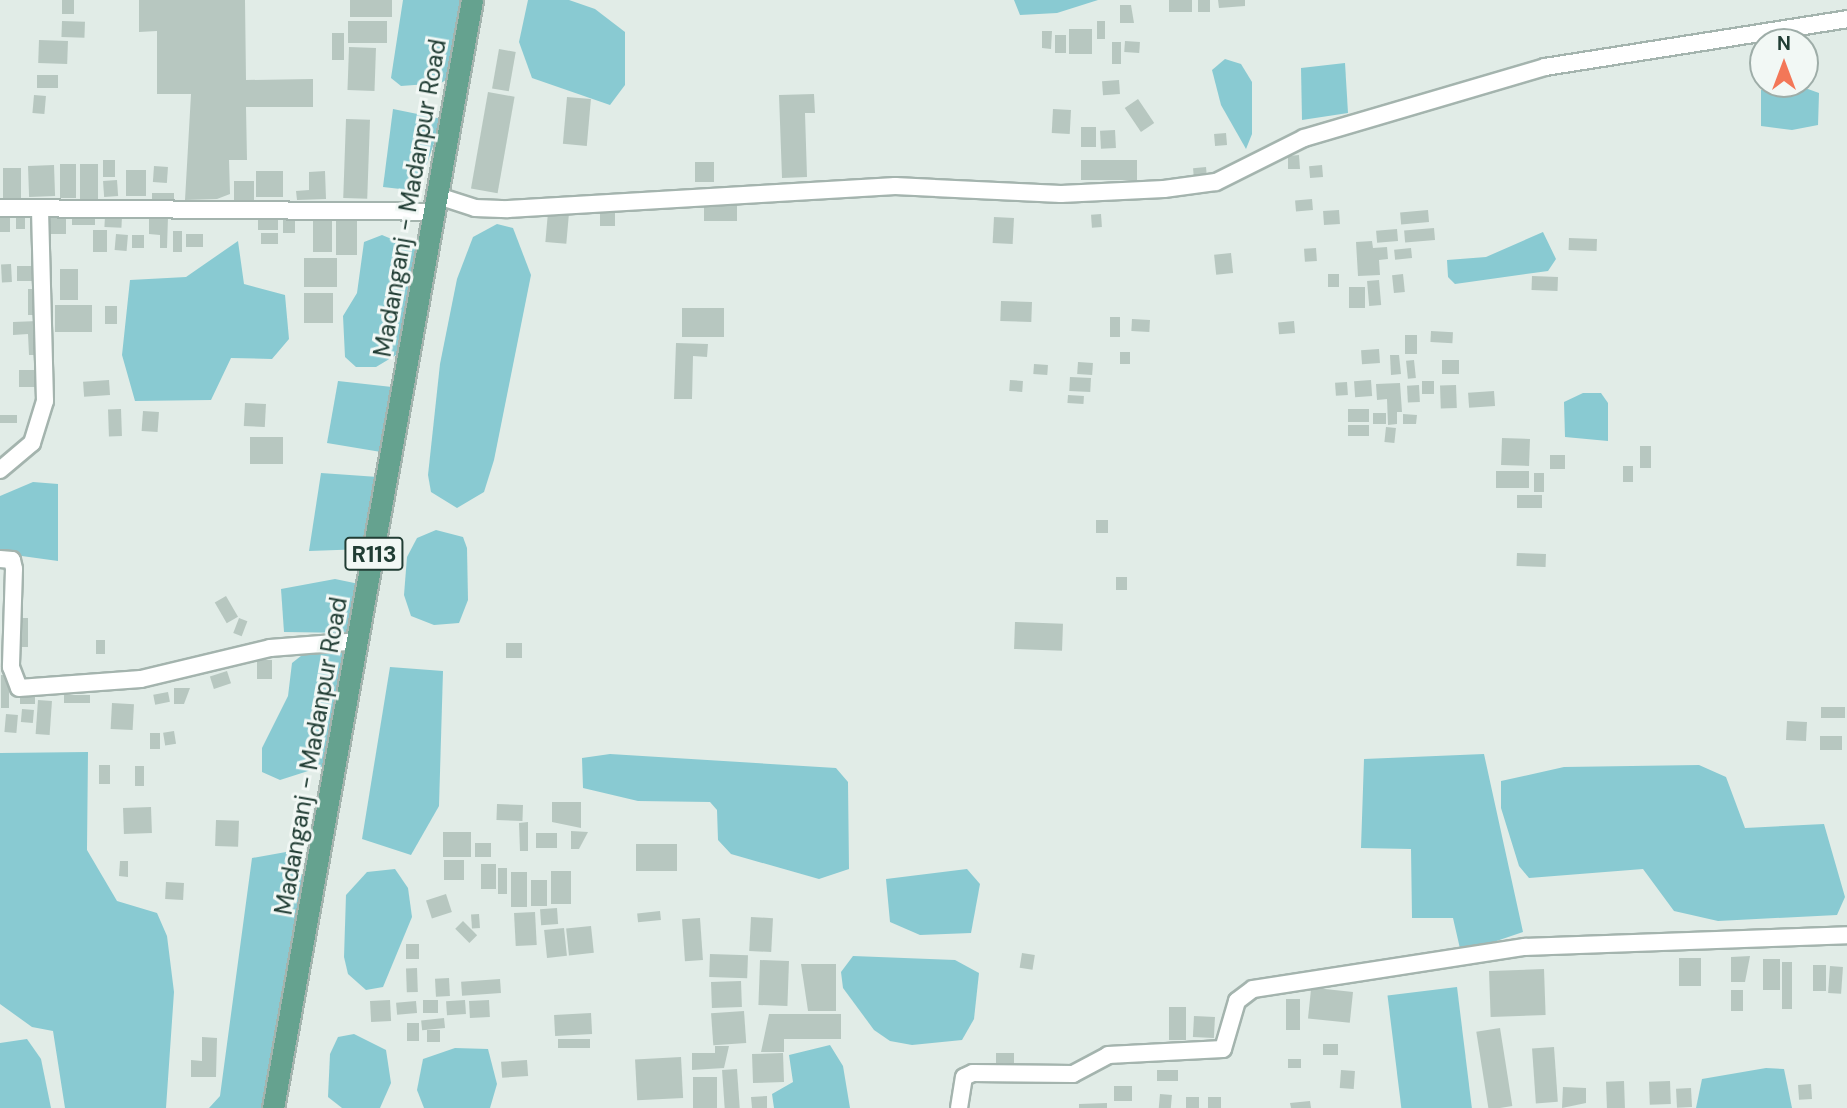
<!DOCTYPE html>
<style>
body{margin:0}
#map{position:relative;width:1847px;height:1108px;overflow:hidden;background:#e1ece7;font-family:"DM Sans",sans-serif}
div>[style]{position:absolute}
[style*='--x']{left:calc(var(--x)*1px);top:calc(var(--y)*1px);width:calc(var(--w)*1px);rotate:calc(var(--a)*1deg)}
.water>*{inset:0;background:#89cad2;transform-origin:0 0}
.building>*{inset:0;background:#b7c7c0;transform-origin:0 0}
.roads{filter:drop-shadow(2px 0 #a4b4ae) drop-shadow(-2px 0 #a4b4ae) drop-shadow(0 2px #a4b4ae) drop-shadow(0 -2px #a4b4ae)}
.minor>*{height:16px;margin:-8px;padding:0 8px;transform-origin:8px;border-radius:8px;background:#fff}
.primary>*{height:21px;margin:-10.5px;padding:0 10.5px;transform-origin:10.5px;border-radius:10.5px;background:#65a28f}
span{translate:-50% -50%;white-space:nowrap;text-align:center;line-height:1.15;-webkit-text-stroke:6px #f2f8f5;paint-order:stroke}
.shield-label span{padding:2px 5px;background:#f2f8f5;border:2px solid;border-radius:5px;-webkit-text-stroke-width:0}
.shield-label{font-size:23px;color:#213d34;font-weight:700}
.street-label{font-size:24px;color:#213d34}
.north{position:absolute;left:1749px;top:28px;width:70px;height:70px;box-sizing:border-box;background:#f2f8f5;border:2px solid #9eada8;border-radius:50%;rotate:0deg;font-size:19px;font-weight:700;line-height:28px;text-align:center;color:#213d34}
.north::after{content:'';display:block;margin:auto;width:24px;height:32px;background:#f37758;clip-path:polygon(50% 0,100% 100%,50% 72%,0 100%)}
</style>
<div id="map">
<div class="water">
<i style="clip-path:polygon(403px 0,461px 0,449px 78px,441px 83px,401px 86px,391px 78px)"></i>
<i style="clip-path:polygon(528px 0,569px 0,595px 9px,625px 32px,625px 85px,610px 105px,532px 78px,519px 42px)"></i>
<i style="clip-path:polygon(1014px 0,1098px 0,1057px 13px,1020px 15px)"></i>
<i style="clip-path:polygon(1225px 59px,1241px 64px,1252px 82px,1252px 134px,1246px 149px,1221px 105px,1212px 70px)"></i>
<i style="clip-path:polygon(1345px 63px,1348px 113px,1302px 120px,1301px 68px)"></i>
<i style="clip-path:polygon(1794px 84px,1819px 93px,1818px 125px,1792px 130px,1761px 126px,1761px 90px)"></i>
<i style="clip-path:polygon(393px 109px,442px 119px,418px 191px,383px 187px)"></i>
<i style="clip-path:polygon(497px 224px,513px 228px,531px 275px,494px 460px,484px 492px,457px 508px,431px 492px,428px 475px,440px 364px,457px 279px,473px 237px)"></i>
<i style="clip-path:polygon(1543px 232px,1556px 259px,1548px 271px,1455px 284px,1448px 277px,1447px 260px,1486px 257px)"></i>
<i style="clip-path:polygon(382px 235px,418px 250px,401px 352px,376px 367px,356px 367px,345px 357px,343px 316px,357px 293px,364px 242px)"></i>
<i style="clip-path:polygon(238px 241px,244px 284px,285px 295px,289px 339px,272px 359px,231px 358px,211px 400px,135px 401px,122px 355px,130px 280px,186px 277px)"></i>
<i style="clip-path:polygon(338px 381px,392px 387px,387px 453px,327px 443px)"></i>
<i style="clip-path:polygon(1583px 393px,1601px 393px,1608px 403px,1608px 441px,1565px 437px,1564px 402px)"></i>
<i style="clip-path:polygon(321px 473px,378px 477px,365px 549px,309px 551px)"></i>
<i style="clip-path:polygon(33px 482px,58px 484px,58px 561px,0 553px,0 496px)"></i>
<i style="clip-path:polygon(436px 530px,463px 537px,467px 548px,468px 600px,459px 623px,434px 625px,411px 616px,404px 595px,407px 557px,417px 538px)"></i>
<i style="clip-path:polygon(335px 579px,364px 585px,354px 633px,284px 632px,281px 589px)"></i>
<i style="clip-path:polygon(336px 650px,345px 654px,330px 764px,280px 780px,262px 772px,262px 748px,288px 696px,292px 663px,306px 652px)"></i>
<i style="clip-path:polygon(390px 667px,443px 671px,439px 806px,411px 855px,362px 839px)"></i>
<i style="clip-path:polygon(88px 752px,87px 850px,117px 901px,157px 913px,167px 936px,174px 992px,166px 1108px,65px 1108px,53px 1031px,32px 1027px,0 1004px,0 753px)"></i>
<i style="clip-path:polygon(610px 754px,836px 768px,848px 782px,849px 869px,819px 879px,731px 854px,718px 840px,717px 810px,710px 802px,638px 801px,583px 788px,582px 758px)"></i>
<i style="clip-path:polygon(1484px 754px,1523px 932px,1461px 953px,1453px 918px,1412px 918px,1411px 849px,1361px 848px,1364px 759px)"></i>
<i style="clip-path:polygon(1699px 765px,1726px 777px,1745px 828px,1824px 824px,1845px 897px,1837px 915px,1718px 921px,1674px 911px,1643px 869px,1529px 878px,1519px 866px,1501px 808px,1501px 781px,1564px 767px)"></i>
<i style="clip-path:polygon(286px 852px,308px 883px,269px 1108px,209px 1108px,220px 1096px,252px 858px)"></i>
<i style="clip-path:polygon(395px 869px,408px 888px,412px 917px,383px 987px,366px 990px,348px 974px,344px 957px,346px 895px,367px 872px)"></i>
<i style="clip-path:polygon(967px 869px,980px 884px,971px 933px,920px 935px,890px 922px,886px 879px)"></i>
<i style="clip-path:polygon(853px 956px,955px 960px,979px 973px,974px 1019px,962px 1040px,912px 1045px,890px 1041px,874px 1030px,843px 988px,841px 972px)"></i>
<i style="left:1457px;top:987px;width:122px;height:70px;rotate:83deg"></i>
<i style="clip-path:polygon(354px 1034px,386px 1050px,391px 1083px,380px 1108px,342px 1108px,328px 1097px,330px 1054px,338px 1037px)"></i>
<i style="clip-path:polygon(27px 1039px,41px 1059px,51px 1108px,0 1108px,0 1043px)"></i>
<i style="clip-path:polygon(830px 1045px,843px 1066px,850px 1108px,774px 1108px,772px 1094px,793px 1082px,789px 1055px)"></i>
<i style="clip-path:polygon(455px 1048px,488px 1049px,497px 1084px,490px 1108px,424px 1108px,417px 1090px,423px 1059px)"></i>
<i style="clip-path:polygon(1766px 1068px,1784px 1069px,1792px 1108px,1696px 1108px,1702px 1079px)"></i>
</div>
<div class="building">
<i style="left:62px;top:0;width:12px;height:14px"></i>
<i style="clip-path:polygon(139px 0,245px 0,246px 80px,313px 79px,313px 107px,246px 107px,247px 160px,229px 160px,230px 194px,217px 199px,185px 200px,191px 94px,157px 94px,157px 31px,139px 32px)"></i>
<i style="left:350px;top:0;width:42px;height:17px"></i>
<i style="left:1169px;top:0;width:23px;height:12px"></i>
<i style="left:1198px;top:0;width:12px;height:12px"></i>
<i style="clip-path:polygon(1218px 0,1245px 0,1245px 6px,1219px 8px)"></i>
<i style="clip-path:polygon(1120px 5px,1131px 5px,1134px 23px,1120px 23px)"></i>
<i style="left:62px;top:21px;width:23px;height:16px;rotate:2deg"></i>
<i style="left:348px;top:21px;width:39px;height:22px"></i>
<i style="left:1097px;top:21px;width:8px;height:18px"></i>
<i style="left:1069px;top:29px;width:23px;height:25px"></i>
<i style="clip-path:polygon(1042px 31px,1052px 31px,1051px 49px,1042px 48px)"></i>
<i style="left:332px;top:33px;width:12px;height:27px"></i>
<i style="left:1055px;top:35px;width:11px;height:18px"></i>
<i style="left:39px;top:40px;width:29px;height:23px;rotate:2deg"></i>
<i style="left:1125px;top:41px;width:15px;height:11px;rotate:4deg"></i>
<i style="left:1112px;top:42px;width:9px;height:22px"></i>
<i style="left:349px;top:47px;width:27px;height:43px;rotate:2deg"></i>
<i style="left:499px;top:49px;width:17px;height:40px;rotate:10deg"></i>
<i style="left:58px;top:75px;width:13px;height:21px;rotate:90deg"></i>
<i style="left:1119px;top:80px;width:14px;height:17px;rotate:86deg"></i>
<i style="left:488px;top:92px;width:27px;height:98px;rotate:10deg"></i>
<i style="clip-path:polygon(814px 94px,815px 113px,805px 113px,807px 177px,782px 178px,779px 95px)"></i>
<i style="left:34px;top:95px;width:12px;height:18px;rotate:5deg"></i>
<i style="left:567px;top:97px;width:24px;height:47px;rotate:5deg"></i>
<i style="left:1138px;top:99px;width:29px;height:16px;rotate:56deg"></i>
<i style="left:1053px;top:109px;width:18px;height:24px;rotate:3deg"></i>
<i style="left:346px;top:119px;width:24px;height:79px;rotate:2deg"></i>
<i style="left:1081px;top:127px;width:15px;height:20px"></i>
<i style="left:1115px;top:130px;width:18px;height:15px;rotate:87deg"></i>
<i style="left:1226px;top:133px;width:12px;height:12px;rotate:85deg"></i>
<i style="clip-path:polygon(1299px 155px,1300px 169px,1288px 169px,1288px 156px)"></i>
<i style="left:103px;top:160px;width:12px;height:17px"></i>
<i style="left:1137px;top:160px;width:20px;height:56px;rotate:90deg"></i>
<i style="left:695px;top:162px;width:19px;height:20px"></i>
<i style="left:60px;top:164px;width:16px;height:34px"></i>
<i style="left:80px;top:164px;width:18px;height:35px"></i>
<i style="left:54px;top:165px;width:31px;height:26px;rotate:88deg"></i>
<i style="left:1322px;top:165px;width:12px;height:13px;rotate:85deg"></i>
<i style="left:154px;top:166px;width:14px;height:16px;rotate:4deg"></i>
<i style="left:1206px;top:167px;width:11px;height:13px;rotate:85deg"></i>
<i style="left:3px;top:168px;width:18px;height:30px"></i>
<i style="left:126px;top:170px;width:20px;height:26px"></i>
<i style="left:256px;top:171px;width:27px;height:26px"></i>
<i style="clip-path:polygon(325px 171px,326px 199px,297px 200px,296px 191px,309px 190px,309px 172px)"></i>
<i style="left:117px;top:180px;width:16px;height:14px;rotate:86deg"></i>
<i style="left:234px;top:181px;width:20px;height:20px"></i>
<i style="left:152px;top:193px;width:22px;height:11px"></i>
<i style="left:1312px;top:199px;width:11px;height:17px;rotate:85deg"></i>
<i style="left:704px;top:203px;width:33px;height:18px"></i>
<i style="left:600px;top:209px;width:15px;height:17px"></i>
<i style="left:1339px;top:210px;width:14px;height:16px;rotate:86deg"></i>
<i style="left:1428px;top:210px;width:12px;height:28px;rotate:85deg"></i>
<i style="left:16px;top:212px;width:9px;height:17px"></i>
<i style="left:548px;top:212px;width:21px;height:30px;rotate:5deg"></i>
<i style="left:44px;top:214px;width:22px;height:20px"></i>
<i style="left:95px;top:214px;width:11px;height:23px;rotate:90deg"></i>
<i style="left:1101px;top:214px;width:13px;height:10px;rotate:86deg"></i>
<i style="left:0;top:215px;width:10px;height:17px"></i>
<i style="left:105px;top:216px;width:17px;height:11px;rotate:3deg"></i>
<i style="left:313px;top:216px;width:19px;height:36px"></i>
<i style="clip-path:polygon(149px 217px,168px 217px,167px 248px,160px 248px,160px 235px,149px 234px)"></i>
<i style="left:278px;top:217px;width:13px;height:20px;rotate:90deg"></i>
<i style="left:336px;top:217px;width:21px;height:38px"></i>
<i style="left:994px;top:217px;width:20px;height:26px;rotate:3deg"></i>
<i style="left:283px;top:218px;width:12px;height:15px"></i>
<i style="left:1434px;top:228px;width:12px;height:30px;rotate:85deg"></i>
<i style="left:1397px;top:229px;width:12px;height:21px;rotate:85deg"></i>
<i style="left:93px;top:230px;width:14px;height:22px"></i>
<i style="left:173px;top:231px;width:9px;height:21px"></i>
<i style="left:278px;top:233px;width:11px;height:17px;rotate:90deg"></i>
<i style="left:116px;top:234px;width:12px;height:16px;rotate:5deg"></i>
<i style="left:186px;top:234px;width:17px;height:13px"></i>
<i style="left:132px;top:235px;width:12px;height:13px"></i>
<i style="left:1569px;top:238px;width:28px;height:12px;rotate:2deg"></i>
<i style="clip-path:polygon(1372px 241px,1373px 248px,1387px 247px,1388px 259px,1379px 260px,1380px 275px,1358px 276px,1356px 242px)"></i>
<i style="left:1316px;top:248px;width:13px;height:12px;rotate:86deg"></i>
<i style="left:1411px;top:248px;width:10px;height:17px;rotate:84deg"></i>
<i style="left:1231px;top:253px;width:20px;height:17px;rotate:84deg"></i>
<i style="left:304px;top:258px;width:33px;height:29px"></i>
<i style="left:11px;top:264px;width:18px;height:10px;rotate:87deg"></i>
<i style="left:17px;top:266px;width:21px;height:15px"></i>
<i style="left:60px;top:269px;width:18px;height:31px"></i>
<i style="left:1328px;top:274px;width:11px;height:13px"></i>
<i style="left:1403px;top:274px;width:18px;height:11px;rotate:84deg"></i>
<i style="left:1532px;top:276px;width:26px;height:14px;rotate:2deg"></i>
<i style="left:1379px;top:280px;width:25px;height:12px;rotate:85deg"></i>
<i style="left:1365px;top:287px;width:21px;height:16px;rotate:90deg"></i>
<i style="left:28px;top:289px;width:11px;height:26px"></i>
<i style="left:304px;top:293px;width:29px;height:30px"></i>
<i style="left:1001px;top:301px;width:31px;height:20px;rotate:2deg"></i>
<i style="left:55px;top:305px;width:37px;height:27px"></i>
<i style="left:105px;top:306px;width:12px;height:18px"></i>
<i style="left:682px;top:308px;width:42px;height:29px"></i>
<i style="left:1110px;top:317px;width:10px;height:20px"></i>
<i style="left:1132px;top:319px;width:18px;height:12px;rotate:3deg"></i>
<i style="clip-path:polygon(38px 321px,39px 355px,29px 355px,28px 334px,13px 335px,13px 322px)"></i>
<i style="left:1294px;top:321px;width:12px;height:16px;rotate:85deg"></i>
<i style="left:1431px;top:331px;width:22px;height:11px;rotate:3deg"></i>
<i style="left:1405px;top:335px;width:12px;height:19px"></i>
<i style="clip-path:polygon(676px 343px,708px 344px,707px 357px,693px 356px,692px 399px,674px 399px)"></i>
<i style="left:1379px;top:349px;width:14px;height:18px;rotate:86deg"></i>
<i style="left:1120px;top:352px;width:10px;height:12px"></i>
<i style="clip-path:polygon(1390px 355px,1399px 355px,1401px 374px,1391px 375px)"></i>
<i style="left:1414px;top:360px;width:18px;height:8px;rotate:84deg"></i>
<i style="left:1459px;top:360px;width:14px;height:17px;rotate:90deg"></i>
<i style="left:1078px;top:362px;width:15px;height:12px;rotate:4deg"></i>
<i style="left:1034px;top:364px;width:14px;height:10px;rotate:4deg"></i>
<i style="left:19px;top:370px;width:19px;height:17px"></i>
<i style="left:1070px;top:377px;width:21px;height:14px;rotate:3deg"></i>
<i style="left:109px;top:380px;width:15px;height:26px;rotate:86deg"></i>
<i style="left:1010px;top:380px;width:13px;height:11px;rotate:4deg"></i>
<i style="left:1371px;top:380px;width:16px;height:17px;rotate:86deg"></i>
<i style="left:1422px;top:381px;width:12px;height:13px"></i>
<i style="left:1347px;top:382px;width:13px;height:12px;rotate:86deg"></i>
<i style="clip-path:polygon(1400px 383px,1402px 412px,1397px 412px,1397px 424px,1388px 425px,1387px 399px,1377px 400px,1376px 384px)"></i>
<i style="left:1419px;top:385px;width:17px;height:12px;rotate:87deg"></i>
<i style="left:1456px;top:385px;width:23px;height:16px;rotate:88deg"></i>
<i style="left:1494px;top:391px;width:15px;height:26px;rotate:86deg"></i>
<i style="left:1068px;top:395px;width:16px;height:8px;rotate:4deg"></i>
<i style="left:245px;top:403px;width:21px;height:23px;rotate:3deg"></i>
<i style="left:121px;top:409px;width:27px;height:13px;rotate:88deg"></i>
<i style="left:1348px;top:409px;width:21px;height:13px"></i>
<i style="left:143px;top:411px;width:16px;height:20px;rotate:4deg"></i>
<i style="left:1373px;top:413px;width:13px;height:11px"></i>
<i style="clip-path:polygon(1403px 414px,1417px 415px,1416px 424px,1403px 424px)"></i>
<i style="left:0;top:415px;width:17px;height:8px"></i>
<i style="left:1348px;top:425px;width:21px;height:11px"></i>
<i style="left:1386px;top:427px;width:10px;height:15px;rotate:6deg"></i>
<i style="left:250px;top:437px;width:33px;height:27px"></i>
<i style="left:1502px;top:438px;width:28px;height:27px;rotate:2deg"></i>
<i style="left:1640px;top:446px;width:11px;height:22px"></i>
<i style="left:1550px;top:455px;width:15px;height:14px"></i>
<i style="left:1623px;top:466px;width:10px;height:16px"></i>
<i style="left:1496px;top:471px;width:33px;height:17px"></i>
<i style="left:1534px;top:473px;width:10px;height:19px"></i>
<i style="left:1517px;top:495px;width:25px;height:13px"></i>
<i style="left:1096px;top:520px;width:12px;height:13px"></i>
<i style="left:1517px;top:553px;width:29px;height:13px;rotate:2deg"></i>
<i style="left:1116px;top:577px;width:11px;height:13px"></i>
<i style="left:226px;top:596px;width:24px;height:13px;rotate:60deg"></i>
<i style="left:16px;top:618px;width:12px;height:29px"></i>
<i style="left:239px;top:618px;width:9px;height:16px;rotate:21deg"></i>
<i style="left:1015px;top:622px;width:48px;height:27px;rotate:2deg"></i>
<i style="left:96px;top:640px;width:9px;height:14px"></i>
<i style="left:506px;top:643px;width:16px;height:15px"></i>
<i style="left:257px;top:660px;width:15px;height:19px"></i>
<i style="left:227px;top:671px;width:13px;height:18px;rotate:72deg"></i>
<i style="left:1px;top:675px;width:8px;height:33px"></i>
<i style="clip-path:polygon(174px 688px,190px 688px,184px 704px,174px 704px)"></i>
<i style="left:168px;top:692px;width:10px;height:15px;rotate:79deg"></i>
<i style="left:20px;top:695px;width:15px;height:9px"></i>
<i style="left:64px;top:695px;width:26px;height:8px"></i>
<i style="left:38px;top:700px;width:14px;height:34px;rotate:4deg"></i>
<i style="left:112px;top:703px;width:22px;height:26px;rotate:3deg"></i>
<i style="left:1821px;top:707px;width:24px;height:11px"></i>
<i style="left:22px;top:709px;width:12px;height:13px;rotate:5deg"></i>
<i style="left:6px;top:714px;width:12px;height:18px;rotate:5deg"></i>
<i style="left:1787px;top:721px;width:20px;height:19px;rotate:3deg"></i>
<i style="left:174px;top:731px;width:13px;height:11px;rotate:81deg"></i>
<i style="left:150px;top:733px;width:10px;height:16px"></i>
<i style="left:1820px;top:736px;width:22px;height:14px"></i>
<i style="left:99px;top:765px;width:11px;height:19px"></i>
<i style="left:135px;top:766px;width:9px;height:20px"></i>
<i style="clip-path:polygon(552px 802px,581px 802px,581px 828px,552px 822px)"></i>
<i style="left:497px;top:804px;width:26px;height:16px;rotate:2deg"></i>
<i style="left:151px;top:807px;width:26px;height:28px;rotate:88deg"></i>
<i style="left:216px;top:820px;width:23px;height:26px;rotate:2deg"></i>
<i style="clip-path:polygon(528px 822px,528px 851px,520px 851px,519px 823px)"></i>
<i style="clip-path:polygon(571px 831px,588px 832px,579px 849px,571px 849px)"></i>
<i style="left:443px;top:832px;width:28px;height:25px"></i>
<i style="left:557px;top:833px;width:15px;height:21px;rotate:90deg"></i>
<i style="left:475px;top:843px;width:16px;height:14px"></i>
<i style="left:677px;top:844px;width:27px;height:41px;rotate:90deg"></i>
<i style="left:444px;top:860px;width:20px;height:20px"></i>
<i style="clip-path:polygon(120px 861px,128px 861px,128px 877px,119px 876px)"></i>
<i style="left:481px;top:864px;width:15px;height:25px"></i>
<i style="left:498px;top:868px;width:9px;height:26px"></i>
<i style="left:551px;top:871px;width:20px;height:33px"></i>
<i style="left:511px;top:872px;width:16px;height:35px"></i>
<i style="left:547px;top:880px;width:26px;height:16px;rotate:90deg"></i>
<i style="left:166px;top:882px;width:18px;height:17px;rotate:3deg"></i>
<i style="left:446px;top:894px;width:19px;height:21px;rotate:72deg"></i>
<i style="left:557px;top:908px;width:16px;height:17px;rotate:86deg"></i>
<i style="left:660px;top:911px;width:9px;height:23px;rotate:84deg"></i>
<i style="left:535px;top:912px;width:33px;height:21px;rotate:87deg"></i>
<i style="left:479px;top:914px;width:14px;height:8px;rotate:86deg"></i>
<i style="left:751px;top:917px;width:22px;height:34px;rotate:3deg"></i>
<i style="left:700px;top:918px;width:42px;height:18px;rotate:86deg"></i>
<i style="left:463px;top:921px;width:20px;height:11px;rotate:45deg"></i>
<i style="left:591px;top:926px;width:27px;height:25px;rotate:84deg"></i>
<i style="left:564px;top:928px;width:28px;height:20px;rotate:84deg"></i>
<i style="left:406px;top:944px;width:13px;height:15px"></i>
<i style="left:1022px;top:953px;width:13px;height:15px;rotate:9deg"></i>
<i style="left:710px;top:954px;width:38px;height:23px;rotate:2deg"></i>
<i style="clip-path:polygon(1750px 956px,1745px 982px,1731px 982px,1731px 957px)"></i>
<i style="left:1679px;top:958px;width:22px;height:28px"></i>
<i style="left:1763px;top:959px;width:17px;height:31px"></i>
<i style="left:760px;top:960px;width:29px;height:45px;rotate:2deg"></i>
<i style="left:1782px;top:962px;width:10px;height:47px"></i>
<i style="clip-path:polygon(801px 964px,836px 964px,836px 1011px,808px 1011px)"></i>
<i style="left:1813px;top:965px;width:13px;height:26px"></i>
<i style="left:1830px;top:966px;width:13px;height:27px;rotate:4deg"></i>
<i style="left:417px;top:968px;width:24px;height:11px;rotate:88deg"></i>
<i style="left:1544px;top:969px;width:46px;height:55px;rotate:88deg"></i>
<i style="left:449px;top:978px;width:18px;height:14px;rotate:87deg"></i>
<i style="left:500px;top:979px;width:14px;height:39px;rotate:86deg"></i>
<i style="left:741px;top:981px;width:26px;height:30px;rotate:88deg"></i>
<i style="left:1731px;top:990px;width:12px;height:21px"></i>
<i style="left:1353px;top:992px;width:31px;height:42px;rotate:96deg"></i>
<i style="left:1286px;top:999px;width:14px;height:31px"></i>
<i style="left:390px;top:1000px;width:21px;height:20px;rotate:87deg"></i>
<i style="left:438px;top:1000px;width:13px;height:15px;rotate:90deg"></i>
<i style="left:465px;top:1000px;width:14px;height:19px;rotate:86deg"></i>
<i style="left:489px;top:1000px;width:17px;height:20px;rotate:87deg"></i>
<i style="left:416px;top:1001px;width:12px;height:20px;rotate:85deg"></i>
<i style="left:1169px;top:1007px;width:17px;height:33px"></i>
<i style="left:744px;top:1011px;width:32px;height:33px;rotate:86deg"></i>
<i style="left:591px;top:1013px;width:21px;height:37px;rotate:87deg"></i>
<i style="clip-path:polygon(769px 1014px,841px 1014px,841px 1039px,784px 1039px,784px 1052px,761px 1052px)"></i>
<i style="left:1194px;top:1016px;width:21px;height:21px;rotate:3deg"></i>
<i style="left:444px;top:1018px;width:10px;height:23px;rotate:84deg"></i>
<i style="left:407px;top:1023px;width:12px;height:18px"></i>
<i style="left:1500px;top:1028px;width:79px;height:24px;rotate:81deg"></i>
<i style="left:440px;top:1030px;width:12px;height:13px;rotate:90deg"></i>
<i style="clip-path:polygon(202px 1037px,217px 1038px,216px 1077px,191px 1077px,191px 1060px,202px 1061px)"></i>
<i style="left:590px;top:1039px;width:9px;height:32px;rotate:90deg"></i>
<i style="left:1323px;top:1044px;width:15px;height:11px"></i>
<i style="clip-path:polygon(715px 1046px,729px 1046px,724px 1068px,692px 1070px,692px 1053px,715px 1053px)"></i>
<i style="left:1554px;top:1047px;width:55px;height:22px;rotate:86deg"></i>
<i style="left:783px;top:1053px;width:29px;height:31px;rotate:88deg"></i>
<i style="left:996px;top:1053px;width:18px;height:11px"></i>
<i style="left:681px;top:1057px;width:41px;height:46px;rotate:87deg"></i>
<i style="left:1288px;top:1059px;width:13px;height:9px"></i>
<i style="left:527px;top:1060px;width:16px;height:26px;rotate:86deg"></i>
<i style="left:737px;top:1069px;width:39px;height:15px;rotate:86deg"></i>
<i style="left:1157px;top:1070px;width:21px;height:11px"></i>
<i style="left:1341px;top:1070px;width:14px;height:18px;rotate:4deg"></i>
<i style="left:693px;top:1077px;width:24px;height:31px"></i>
<i style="left:1624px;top:1081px;width:27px;height:18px;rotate:88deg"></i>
<i style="left:1670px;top:1081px;width:23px;height:21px;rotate:88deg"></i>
<i style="left:1811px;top:1084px;width:15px;height:13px;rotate:86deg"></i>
<i style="left:1132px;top:1086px;width:15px;height:18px;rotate:90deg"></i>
<i style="clip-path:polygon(1563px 1087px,1586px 1088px,1586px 1103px,1562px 1108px)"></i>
<i style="left:1691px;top:1088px;width:19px;height:15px;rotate:87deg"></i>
<i style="left:1160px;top:1094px;width:12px;height:14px;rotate:5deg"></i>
<i style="clip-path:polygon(767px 1096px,767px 1108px,752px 1108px,751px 1097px)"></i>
<i style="left:1186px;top:1097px;width:13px;height:11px"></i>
<i style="left:1208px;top:1097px;width:13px;height:11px"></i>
<i style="clip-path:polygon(1310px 1101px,1311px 1108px,1291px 1108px,1290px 1103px)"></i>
<i style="clip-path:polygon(1107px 1103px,1107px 1108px,1079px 1108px,1079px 1104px)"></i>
</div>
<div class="roads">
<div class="minor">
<i style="--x:435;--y:195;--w:42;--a:18"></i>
<i style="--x:475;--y:208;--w:33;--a:2"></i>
<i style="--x:508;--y:209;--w:388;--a:-3.4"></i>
<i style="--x:895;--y:186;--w:166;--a:2.8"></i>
<i style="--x:1061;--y:194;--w:103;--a:-2.8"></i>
<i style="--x:1164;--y:189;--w:52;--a:-7.7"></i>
<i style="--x:1216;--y:182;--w:98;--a:-26.6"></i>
<i style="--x:1304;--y:138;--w:251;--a:-16.4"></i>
<i style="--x:1545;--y:67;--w:306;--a:-9"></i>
<i style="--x:0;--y:208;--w:430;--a:0.5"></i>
<i style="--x:0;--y:470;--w:42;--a:-40.2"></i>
<i style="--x:32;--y:443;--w:44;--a:-72.8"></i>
<i style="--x:45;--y:401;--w:192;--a:-91.5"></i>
<i style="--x:0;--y:559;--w:12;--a:5"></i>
<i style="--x:12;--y:560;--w:9;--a:77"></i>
<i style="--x:14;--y:569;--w:98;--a:91.8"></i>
<i style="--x:11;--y:667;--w:22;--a:69"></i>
<i style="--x:19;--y:688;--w:122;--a:-4.2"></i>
<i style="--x:141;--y:679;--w:133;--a:-13.5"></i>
<i style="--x:270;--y:648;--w:90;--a:-4.4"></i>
<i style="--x:959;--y:1108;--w:31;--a:-81"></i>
<i style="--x:964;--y:1077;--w:10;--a:-24"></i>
<i style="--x:973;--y:1073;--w:100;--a:0.6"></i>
<i style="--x:1073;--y:1074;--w:40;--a:-28"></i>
<i style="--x:1108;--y:1055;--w:115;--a:-3"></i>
<i style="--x:1223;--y:1049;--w:50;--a:-73.7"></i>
<i style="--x:1237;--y:1001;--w:20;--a:-37"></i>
<i style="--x:1253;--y:989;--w:275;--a:-8.8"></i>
<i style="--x:1525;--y:947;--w:322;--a:-2.1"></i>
</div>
<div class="primary">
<i style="--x:273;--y:1108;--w:1126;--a:-79.82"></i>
</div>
</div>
<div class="shield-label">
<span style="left:374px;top:554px">R113</span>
</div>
<div class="street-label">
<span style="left:410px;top:198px;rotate:-80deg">Madanganj - Madanpur Road</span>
<span style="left:311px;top:756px;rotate:-80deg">Madanganj - Madanpur Road</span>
</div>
<div class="north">N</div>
</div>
